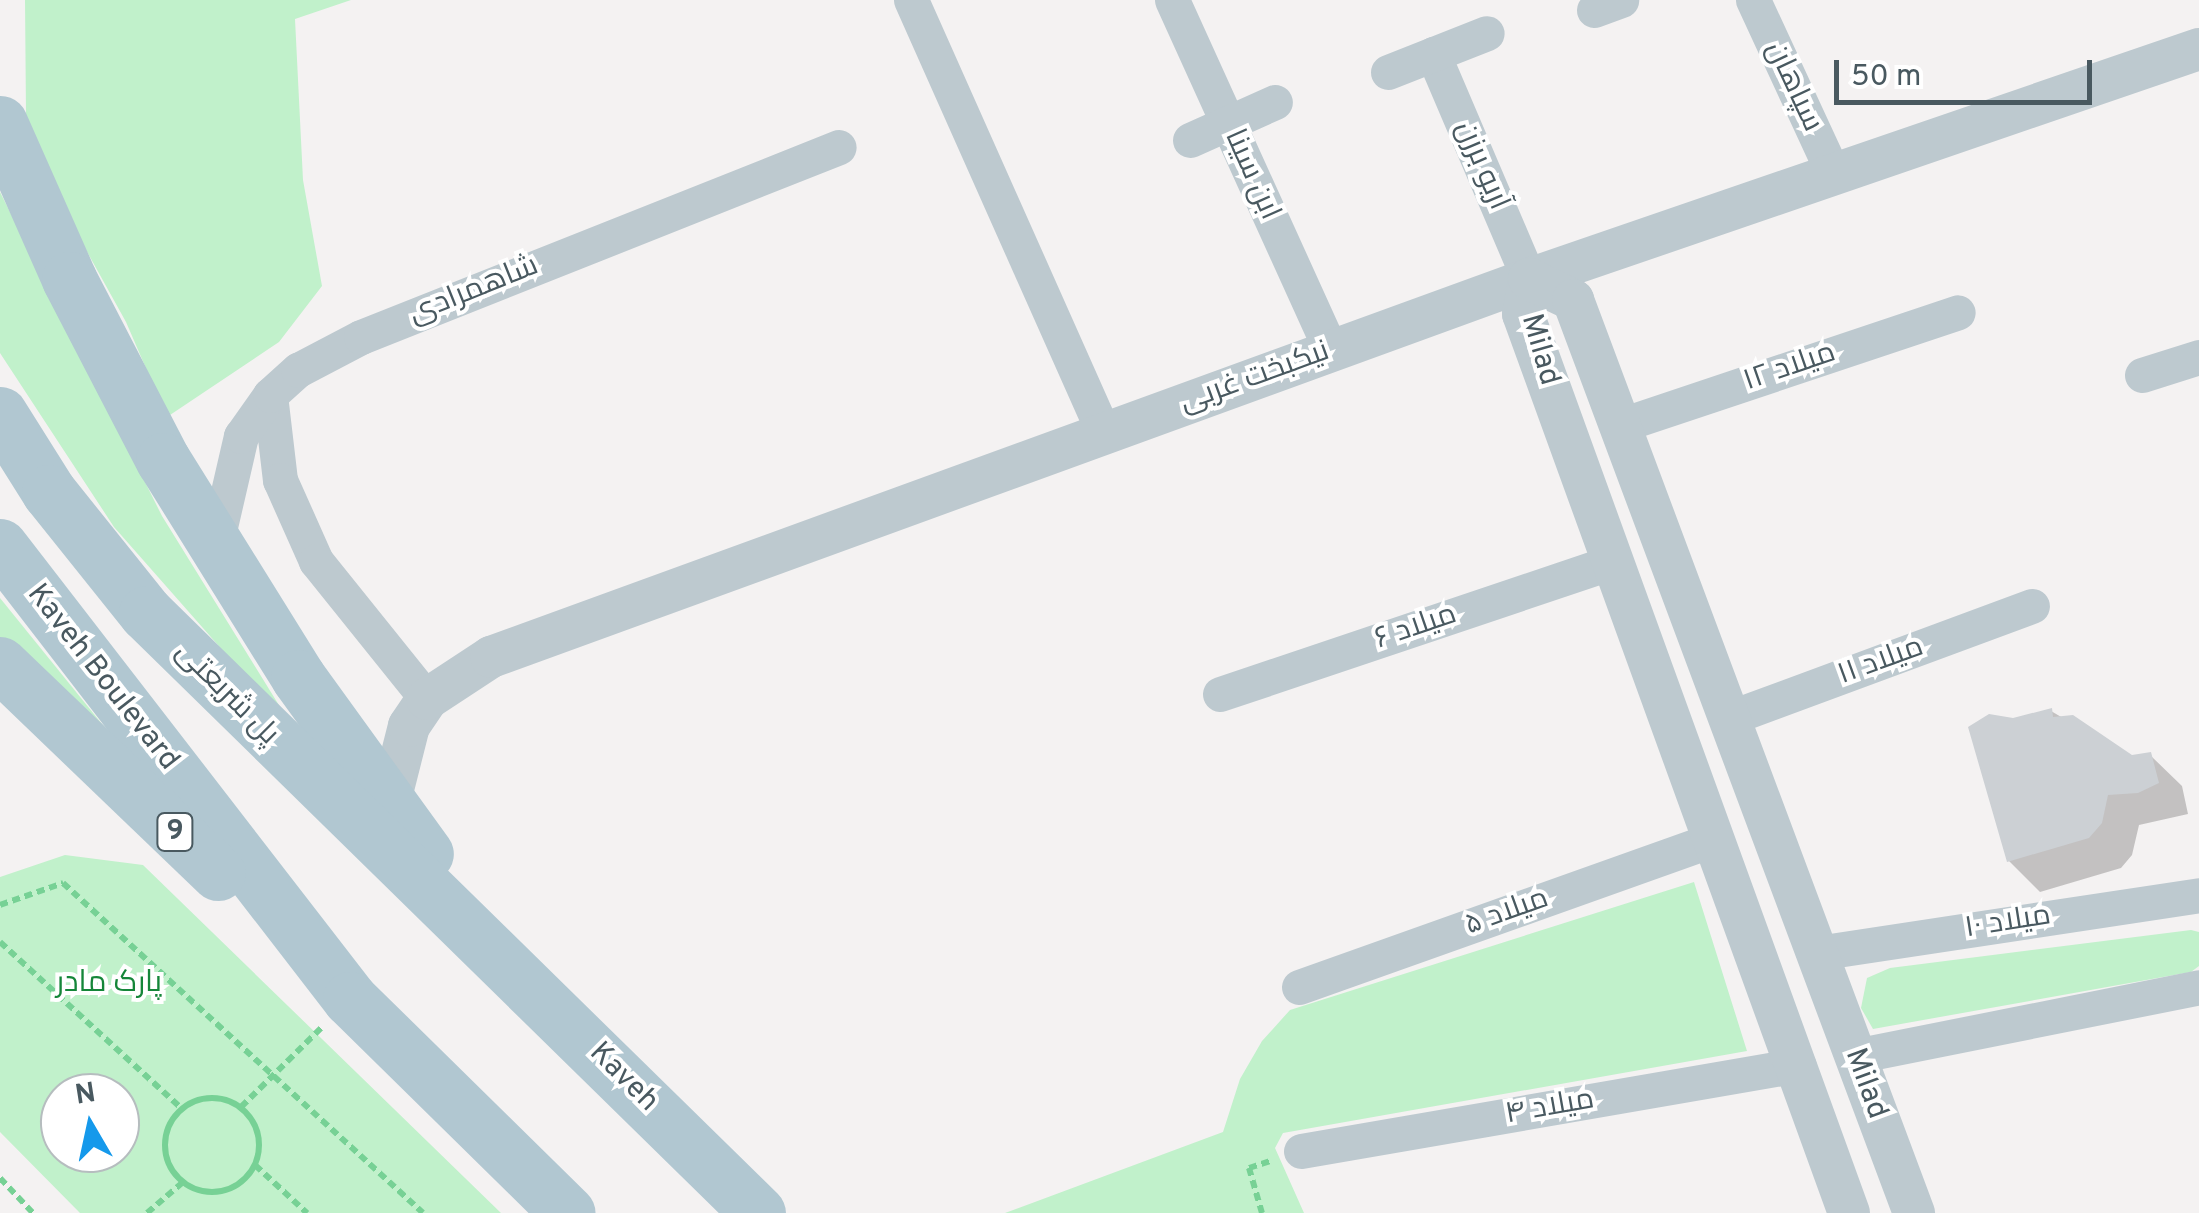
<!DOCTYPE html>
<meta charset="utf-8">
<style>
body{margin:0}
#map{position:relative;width:2199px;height:1213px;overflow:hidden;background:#f4f2f2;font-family:Overpass,Cairo,sans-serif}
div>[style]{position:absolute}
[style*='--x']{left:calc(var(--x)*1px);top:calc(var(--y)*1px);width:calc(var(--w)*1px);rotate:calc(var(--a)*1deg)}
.green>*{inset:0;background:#c1f1cb}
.shadow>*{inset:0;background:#0003}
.building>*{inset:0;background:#ccd0d4}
.path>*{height:6px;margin-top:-3px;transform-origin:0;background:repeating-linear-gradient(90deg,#77d195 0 8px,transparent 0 13px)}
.path>.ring{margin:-3px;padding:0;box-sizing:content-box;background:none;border:6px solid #77d195;border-radius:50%}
.minor>*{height:35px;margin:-17.5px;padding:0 17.5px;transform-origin:17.5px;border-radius:17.5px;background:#bdc9cf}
.tertiary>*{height:42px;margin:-21px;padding:0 21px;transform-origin:21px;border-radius:21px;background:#bdc9cf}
.primary>*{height:55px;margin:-27.5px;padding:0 27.5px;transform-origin:27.5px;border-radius:27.5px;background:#b1c7d1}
span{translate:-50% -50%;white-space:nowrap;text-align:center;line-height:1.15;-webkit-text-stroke:8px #fff;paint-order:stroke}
.shield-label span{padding:2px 8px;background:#fff;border:2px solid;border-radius:8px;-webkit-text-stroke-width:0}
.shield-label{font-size:28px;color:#495960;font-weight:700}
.street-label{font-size:30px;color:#495960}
.park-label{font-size:30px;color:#158639}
.north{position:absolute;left:40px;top:1073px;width:100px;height:100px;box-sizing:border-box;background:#fff;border:2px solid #b6bdbf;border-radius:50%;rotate:351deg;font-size:28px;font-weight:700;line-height:40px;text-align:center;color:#495960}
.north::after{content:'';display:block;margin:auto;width:35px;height:45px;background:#1599eb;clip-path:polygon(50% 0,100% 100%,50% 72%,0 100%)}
.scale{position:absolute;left:1834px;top:60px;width:258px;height:45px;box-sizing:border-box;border:5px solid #495960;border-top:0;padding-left:12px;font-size:30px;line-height:35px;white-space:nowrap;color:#495960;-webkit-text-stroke:8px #fff;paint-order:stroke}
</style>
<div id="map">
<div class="green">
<i style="clip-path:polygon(25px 0,351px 0,295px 19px,303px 180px,322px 286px,279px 342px,167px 417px,126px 322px,65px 212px,26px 115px)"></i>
<i style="clip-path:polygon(0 192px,162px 516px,298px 736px,114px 527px,0 353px)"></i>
<i style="clip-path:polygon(0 598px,153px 787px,0 637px)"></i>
<i style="clip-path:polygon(evenodd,65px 855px,143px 865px,501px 1213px,80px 1213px,0 1132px,0 877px,65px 855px,60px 1093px,120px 1093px,120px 1153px,60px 1153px,60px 1093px)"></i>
<i style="clip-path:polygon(1694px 882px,1747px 1051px,1283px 1133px,1275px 1148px,1304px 1213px,1005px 1213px,1223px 1132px,1240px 1079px,1262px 1041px,1290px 1010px)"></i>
<i style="clip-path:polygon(2191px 930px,2199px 932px,2199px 966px,2191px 972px,1873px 1029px,1861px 1008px,1867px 978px,1890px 968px)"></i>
</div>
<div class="shadow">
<i style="clip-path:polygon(2051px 711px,2131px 758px,2150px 755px,2182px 786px,2188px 814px,2139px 825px,2132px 855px,2121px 868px,2040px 892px,2009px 861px)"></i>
</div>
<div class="building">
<i style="clip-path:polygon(2052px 708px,2053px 717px,2073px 715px,2132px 755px,2151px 752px,2159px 783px,2138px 793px,2108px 795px,2102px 823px,2089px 838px,2007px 862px,1968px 727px,1989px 714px,2013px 718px)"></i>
</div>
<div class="path">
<i style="--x:0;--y:905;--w:67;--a:-19.2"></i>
<i style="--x:63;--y:883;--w:488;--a:42.5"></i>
<i style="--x:0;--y:942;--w:246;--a:42.5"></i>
<i class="ring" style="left:165px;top:1098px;width:88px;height:88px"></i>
<i style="--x:241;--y:1107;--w:114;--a:-44.6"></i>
<i style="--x:255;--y:1165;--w:71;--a:42.7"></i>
<i style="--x:0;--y:1178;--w:48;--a:46.7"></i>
<i style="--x:147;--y:1213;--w:46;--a:-40.6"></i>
<i style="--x:1262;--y:1213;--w:47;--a:-106.1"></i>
<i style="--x:1249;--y:1168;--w:22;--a:-18"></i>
</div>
<div class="minor">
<i style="--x:911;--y:0;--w:474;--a:66"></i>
<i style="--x:1172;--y:0;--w:384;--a:65.6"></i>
<i style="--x:1753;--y:0;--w:193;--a:65.2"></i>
<i style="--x:1594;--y:10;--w:29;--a:-20"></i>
<i style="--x:1433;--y:54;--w:245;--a:66.9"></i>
<i style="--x:1388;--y:72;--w:106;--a:-21.5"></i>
<i style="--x:1190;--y:140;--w:93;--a:-24.1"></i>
<i style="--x:2142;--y:375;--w:60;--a:-17.5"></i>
<i style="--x:270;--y:395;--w:86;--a:83.3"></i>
<i style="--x:280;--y:480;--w:89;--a:66"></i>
<i style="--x:316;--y:561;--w:177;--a:51.2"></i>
<i style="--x:1621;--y:425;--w:355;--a:-18.5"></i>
<i style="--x:216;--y:544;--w:111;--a:-77"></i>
<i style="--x:241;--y:436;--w:50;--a:-54.7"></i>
<i style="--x:270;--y:395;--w:38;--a:-42"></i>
<i style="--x:298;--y:370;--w:71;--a:-27.6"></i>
<i style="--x:361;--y:337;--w:514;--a:-21.68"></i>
<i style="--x:1220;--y:694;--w:415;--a:-18.6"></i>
<i style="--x:1729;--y:718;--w:323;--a:-20.3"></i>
<i style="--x:1817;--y:953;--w:386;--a:-8.6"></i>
<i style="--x:1299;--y:987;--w:442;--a:-19.6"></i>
<i style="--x:1855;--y:1056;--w:351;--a:-11.3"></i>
<i style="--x:1301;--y:1151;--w:505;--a:-9.8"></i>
</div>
<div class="tertiary">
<i style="--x:390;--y:801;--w:77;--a:-75.8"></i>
<i style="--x:409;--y:726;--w:32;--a:-56"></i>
<i style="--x:427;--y:699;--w:77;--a:-33.3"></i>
<i style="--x:491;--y:657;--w:1105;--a:-20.01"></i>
<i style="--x:1529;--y:279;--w:708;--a:-18.95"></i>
<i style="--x:1849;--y:1213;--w:956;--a:-109.93"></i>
<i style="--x:1523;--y:314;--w:36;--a:-80"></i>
<i style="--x:1529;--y:279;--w:49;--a:25.5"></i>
<i style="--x:1573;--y:300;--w:975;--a:69.52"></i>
</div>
<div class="primary">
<i style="--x:0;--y:123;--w:171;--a:66.1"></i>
<i style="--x:69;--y:279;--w:204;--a:62.6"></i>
<i style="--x:163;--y:460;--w:256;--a:58.1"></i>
<i style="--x:298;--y:677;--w:218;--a:54.1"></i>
<i style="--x:0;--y:414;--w:92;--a:57.9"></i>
<i style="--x:49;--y:492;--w:155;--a:51.3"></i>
<i style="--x:146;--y:613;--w:857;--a:44.43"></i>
<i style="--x:0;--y:546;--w:572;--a:52.31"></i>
<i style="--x:350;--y:999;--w:305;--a:44.5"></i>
<i style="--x:0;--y:664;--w:302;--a:43.8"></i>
</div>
<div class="shield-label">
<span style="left:175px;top:832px">9</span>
</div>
<div class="street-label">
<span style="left:1793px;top:87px;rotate:65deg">سپاهان</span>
<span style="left:1481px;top:166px;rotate:67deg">آریو برزن</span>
<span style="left:1251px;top:175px;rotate:66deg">ابن سینا</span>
<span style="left:474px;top:291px;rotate:-22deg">شاهمرادی</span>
<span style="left:1539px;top:350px;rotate:74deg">Milad</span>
<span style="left:1790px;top:368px;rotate:-19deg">میلاد ۱۲</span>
<span style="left:1255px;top:378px;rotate:-20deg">نیکبخت غربی</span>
<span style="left:1416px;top:628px;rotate:-19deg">میلاد ۶</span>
<span style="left:1881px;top:662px;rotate:-20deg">میلاد ۱۱</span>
<span style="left:102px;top:678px;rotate:52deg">Kaveh Boulevard</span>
<span style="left:226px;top:694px;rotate:45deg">پل شریعتی</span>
<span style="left:1507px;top:913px;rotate:-20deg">میلاد ۵</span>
<span style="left:2008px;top:923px;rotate:-9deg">میلاد ۱۰</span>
<span style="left:623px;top:1078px;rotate:45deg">Kaveh</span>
<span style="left:1865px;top:1084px;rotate:70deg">Milad</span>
<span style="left:1550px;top:1108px;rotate:-10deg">میلاد ۴</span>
</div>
<div class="park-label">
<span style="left:109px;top:984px">پارک مادر</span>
</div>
<div class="north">N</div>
<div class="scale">50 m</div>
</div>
